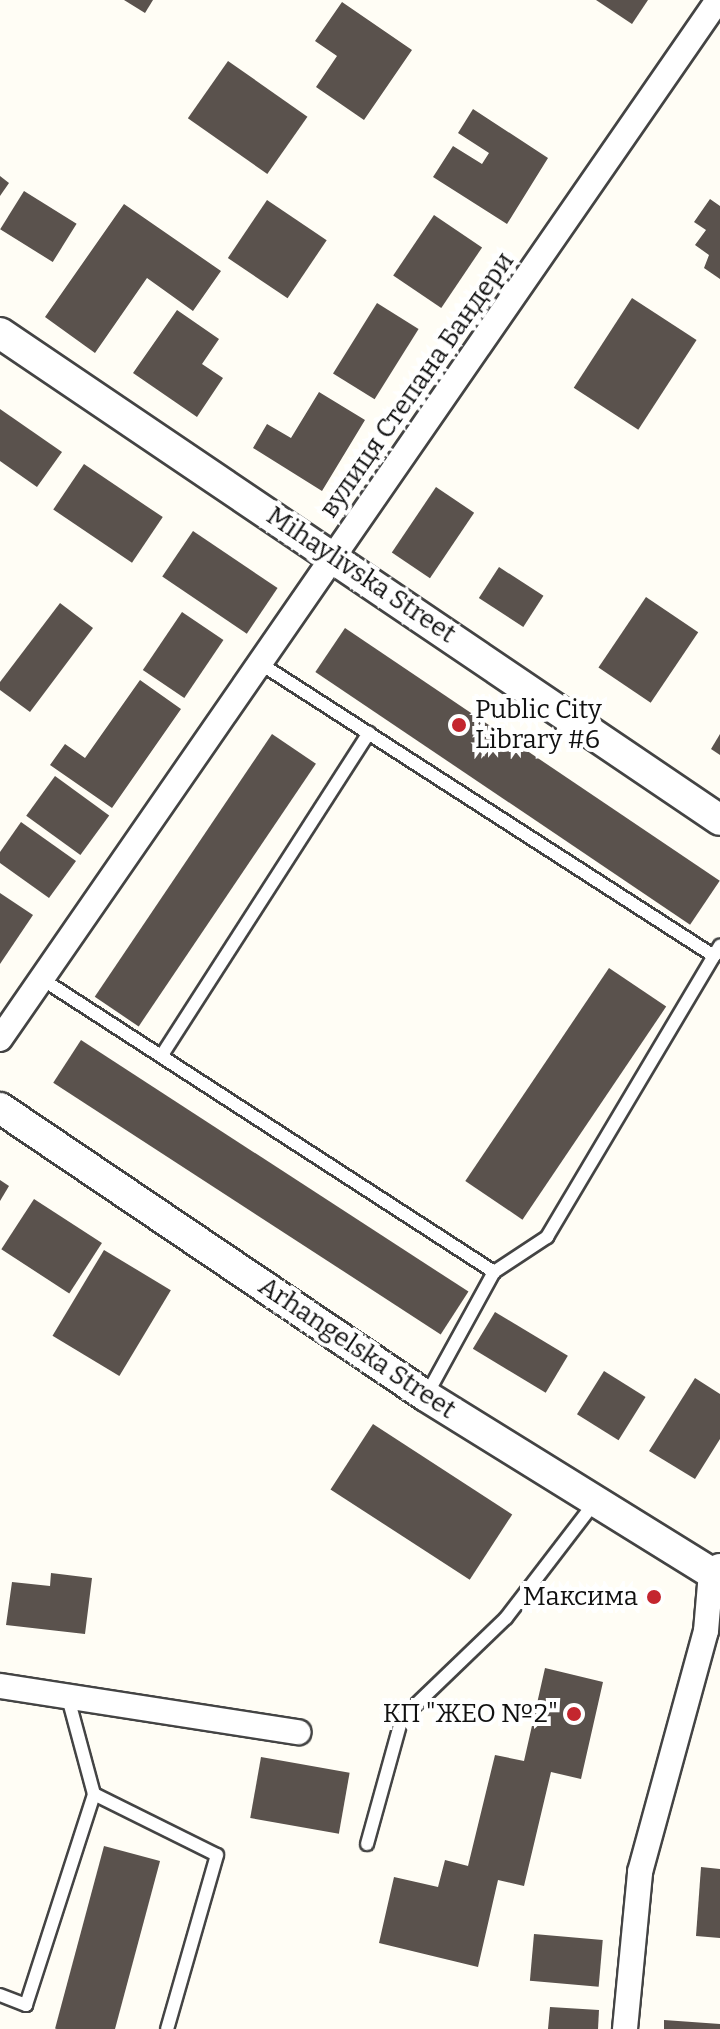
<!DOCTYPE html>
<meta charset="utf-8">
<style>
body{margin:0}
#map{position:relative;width:720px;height:2029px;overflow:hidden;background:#fffdf5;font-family:Bitter,serif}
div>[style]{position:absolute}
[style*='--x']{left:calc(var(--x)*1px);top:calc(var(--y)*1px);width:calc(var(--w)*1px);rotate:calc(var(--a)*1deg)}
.building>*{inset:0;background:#5a524d;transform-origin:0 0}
.roads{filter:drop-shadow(2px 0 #444) drop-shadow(-2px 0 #444) drop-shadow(0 2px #444) drop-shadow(0 -2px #444)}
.service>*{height:12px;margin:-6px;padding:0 6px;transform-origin:6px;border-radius:6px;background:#fff}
.minor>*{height:24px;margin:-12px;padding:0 12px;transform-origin:12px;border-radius:12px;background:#fff}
.tertiary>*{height:30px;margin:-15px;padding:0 15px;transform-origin:15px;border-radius:15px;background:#fff}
.dots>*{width:22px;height:22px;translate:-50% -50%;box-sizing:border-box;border:4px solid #fff;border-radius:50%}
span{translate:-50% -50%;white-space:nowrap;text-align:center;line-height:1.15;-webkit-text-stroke:8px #fff;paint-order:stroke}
.street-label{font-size:26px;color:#111}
.poi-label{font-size:26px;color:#111}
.left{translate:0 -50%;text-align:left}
.right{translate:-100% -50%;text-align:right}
</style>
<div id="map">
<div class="building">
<i style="clip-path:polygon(124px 0,153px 0,145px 13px)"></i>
<i style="clip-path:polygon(596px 0,648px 0,632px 24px)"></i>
<i style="clip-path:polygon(342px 2px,412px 50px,364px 120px,316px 87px,337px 56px,315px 41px)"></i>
<i style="left:228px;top:61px;width:97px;height:70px;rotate:35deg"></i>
<i style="clip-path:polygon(473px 109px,548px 158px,507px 224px,433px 177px,453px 146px,482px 164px,489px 153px,458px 133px)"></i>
<i style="clip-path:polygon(0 176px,9px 183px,0 196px)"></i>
<i style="left:24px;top:191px;width:62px;height:45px;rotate:32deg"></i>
<i style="clip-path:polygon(710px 199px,720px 206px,720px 279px,704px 268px,709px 255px,695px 245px,706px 230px,694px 222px)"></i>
<i style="left:267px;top:200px;width:72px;height:70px;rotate:34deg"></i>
<i style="clip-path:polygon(124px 204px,221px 271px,193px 311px,147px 278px,95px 353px,45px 317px)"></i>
<i style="left:434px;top:215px;width:58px;height:73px;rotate:34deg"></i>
<i style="left:632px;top:298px;width:77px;height:107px;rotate:33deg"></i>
<i style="left:377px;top:303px;width:49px;height:83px;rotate:32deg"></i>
<i style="clip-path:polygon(177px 310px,219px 339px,202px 364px,223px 378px,197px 417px,133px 373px)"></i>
<i style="clip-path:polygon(319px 392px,365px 420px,322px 491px,253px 448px,267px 424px,291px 438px)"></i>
<i style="clip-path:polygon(0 409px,62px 452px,37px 487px,0 461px)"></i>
<i style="left:84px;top:464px;width:95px;height:55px;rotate:34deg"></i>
<i style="left:436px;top:487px;width:46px;height:79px;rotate:34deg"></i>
<i style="left:193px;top:531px;width:102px;height:55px;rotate:34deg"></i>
<i style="left:499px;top:567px;width:53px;height:37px;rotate:33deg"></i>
<i style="left:646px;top:597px;width:63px;height:85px;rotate:34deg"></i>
<i style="clip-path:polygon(60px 603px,93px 628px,30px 712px,0 690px,0 682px)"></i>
<i style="left:182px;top:612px;width:50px;height:70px;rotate:34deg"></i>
<i style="left:345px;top:628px;width:452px;height:53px;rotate:34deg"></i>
<i style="clip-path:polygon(140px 680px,181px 709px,112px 808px,50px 765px,65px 744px,85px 758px)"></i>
<i style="left:272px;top:734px;width:53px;height:317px;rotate:34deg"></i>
<i style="clip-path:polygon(720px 734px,720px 755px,711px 749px)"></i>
<i style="left:55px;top:776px;width:67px;height:49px;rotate:36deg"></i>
<i style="clip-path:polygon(21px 822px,76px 861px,49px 898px,0 863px,0 852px)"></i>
<i style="clip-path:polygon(0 893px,33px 915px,0 964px)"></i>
<i style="left:609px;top:968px;width:69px;height:257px;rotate:34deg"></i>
<i style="left:81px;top:1040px;width:462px;height:51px;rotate:33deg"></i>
<i style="clip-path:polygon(0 1180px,9px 1186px,0 1201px)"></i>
<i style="left:34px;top:1199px;width:81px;height:60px;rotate:33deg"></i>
<i style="left:104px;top:1250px;width:78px;height:100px;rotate:31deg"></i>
<i style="left:495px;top:1312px;width:85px;height:43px;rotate:31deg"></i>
<i style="left:604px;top:1371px;width:49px;height:51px;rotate:32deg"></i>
<i style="clip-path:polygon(695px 1378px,720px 1394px,720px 1439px,695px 1479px,649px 1451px)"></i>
<i style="left:373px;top:1424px;width:166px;height:78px;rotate:33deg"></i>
<i style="clip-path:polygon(51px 1573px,92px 1578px,85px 1634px,6px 1625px,12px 1582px,50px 1586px)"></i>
<i style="clip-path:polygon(545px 1668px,603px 1682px,581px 1779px,551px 1772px,524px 1886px,498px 1880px,478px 1967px,379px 1943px,394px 1877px,438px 1887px,445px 1860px,468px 1866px,495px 1755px,524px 1761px)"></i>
<i style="left:261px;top:1757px;width:90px;height:62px;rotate:10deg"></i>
<i style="left:104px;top:1846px;width:58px;height:189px;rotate:15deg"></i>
<i style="clip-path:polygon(701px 1867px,720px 1869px,720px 1938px,696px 1936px)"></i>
<i style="left:534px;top:1934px;width:69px;height:47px;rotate:5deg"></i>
<i style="clip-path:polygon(550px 2007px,599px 2010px,598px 2029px,548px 2029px)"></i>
<i style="clip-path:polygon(664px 2020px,720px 2024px,720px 2029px,664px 2029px)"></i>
</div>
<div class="roads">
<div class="service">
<i style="--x:261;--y:664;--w:539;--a:32.81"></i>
<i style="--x:42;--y:979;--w:539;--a:32.95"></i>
<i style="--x:162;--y:1055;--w:383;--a:-57.3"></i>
<i style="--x:426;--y:1396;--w:141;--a:-61.3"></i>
<i style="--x:494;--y:1272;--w:64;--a:-33.4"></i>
<i style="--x:547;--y:1237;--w:339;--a:-59.3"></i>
<i style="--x:67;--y:1694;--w:104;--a:74.9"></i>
<i style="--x:367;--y:1844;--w:131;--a:-74.5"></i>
<i style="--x:402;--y:1718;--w:144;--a:-43.9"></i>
<i style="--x:506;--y:1618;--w:146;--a:-52.5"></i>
<i style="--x:0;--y:1995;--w:28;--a:21"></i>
<i style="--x:26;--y:2005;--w:222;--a:-72.1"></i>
<i style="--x:94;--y:1794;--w:137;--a:26.4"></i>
<i style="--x:217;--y:1855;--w:181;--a:106"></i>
</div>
<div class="minor">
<i style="--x:0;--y:1039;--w:1263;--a:-55.35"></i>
<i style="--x:0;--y:1686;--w:302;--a:8.8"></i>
<i style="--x:625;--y:2029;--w:158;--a:-84.5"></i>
<i style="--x:640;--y:1872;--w:250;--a:-74.7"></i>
<i style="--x:706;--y:1631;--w:58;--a:-85.1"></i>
<i style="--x:711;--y:1573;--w:10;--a:29"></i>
</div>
<div class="tertiary">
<i style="--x:0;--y:333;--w:869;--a:34.07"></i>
<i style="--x:0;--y:1108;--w:514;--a:34.06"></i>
<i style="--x:426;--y:1396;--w:335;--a:31.8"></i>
<i style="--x:711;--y:1573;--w:10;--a:-24"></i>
</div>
</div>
<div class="dots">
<i style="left:459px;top:725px;background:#c4262e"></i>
<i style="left:654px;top:1597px;background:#c4262e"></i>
<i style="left:574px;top:1714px;background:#c4262e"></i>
</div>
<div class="street-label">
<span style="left:417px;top:385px;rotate:-55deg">вулиця Степана Бандери</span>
<span style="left:361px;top:575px;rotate:34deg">Mihaylivska Street</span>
<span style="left:357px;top:1348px;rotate:34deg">Arhangelska Street</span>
</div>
<div class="poi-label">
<span class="left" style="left:475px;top:725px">Public City<br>Library #6</span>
<span class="right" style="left:638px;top:1597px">Максима</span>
<span class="right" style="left:558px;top:1714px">КП "ЖЕО №2"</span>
</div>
</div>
